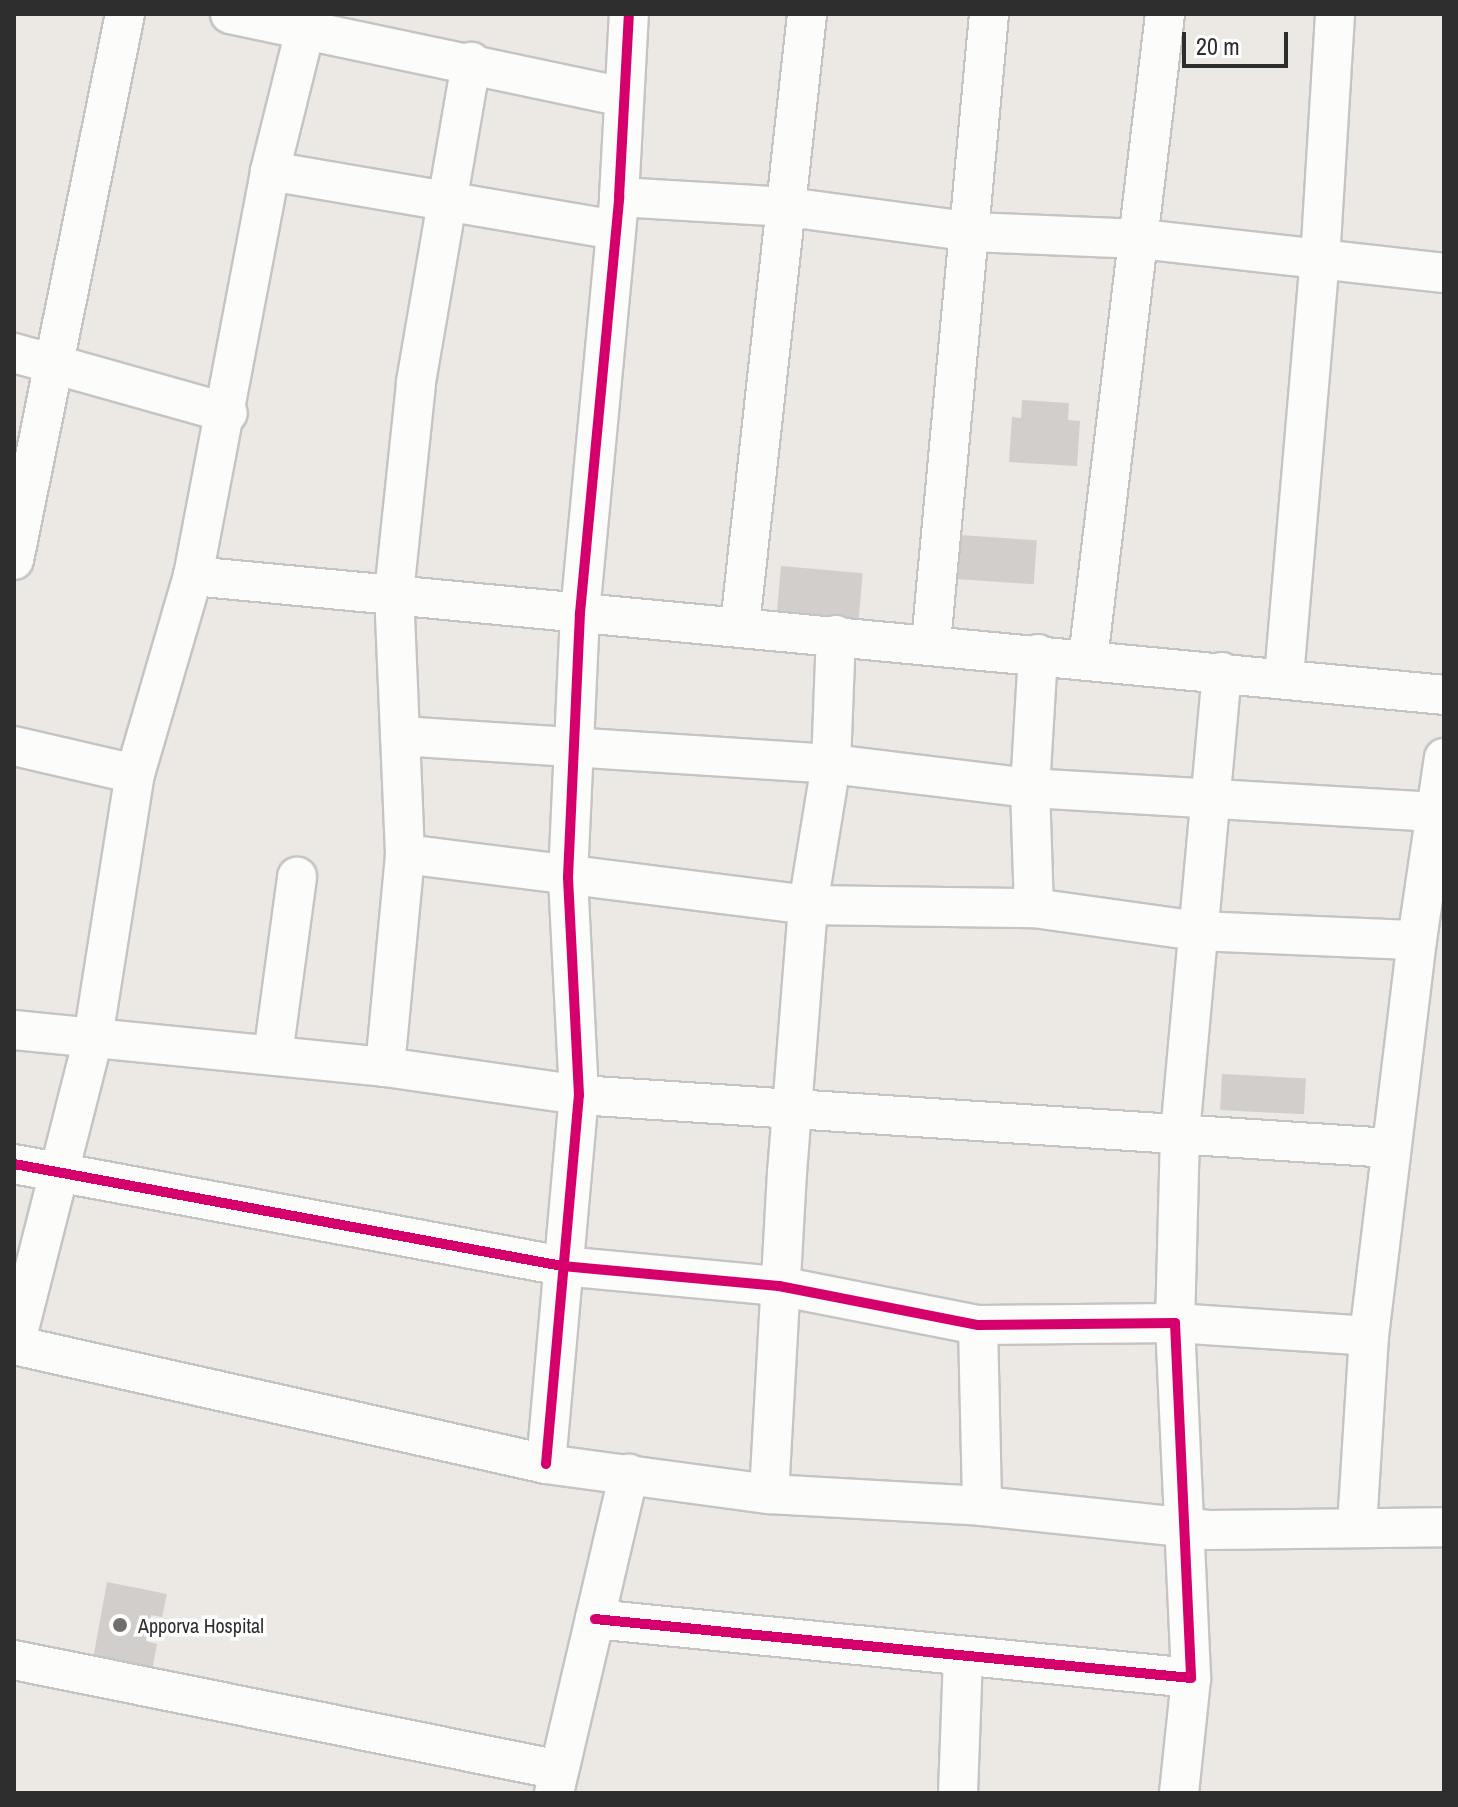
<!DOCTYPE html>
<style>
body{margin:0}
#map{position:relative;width:1458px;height:1807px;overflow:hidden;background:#ece8e4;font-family:"Archivo Narrow",sans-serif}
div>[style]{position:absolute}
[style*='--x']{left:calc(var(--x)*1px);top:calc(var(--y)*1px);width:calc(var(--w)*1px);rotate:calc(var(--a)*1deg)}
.building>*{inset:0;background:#d1cecb;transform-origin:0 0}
.roads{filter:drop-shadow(2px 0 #c5c4c5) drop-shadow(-2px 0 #c5c4c5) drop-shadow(0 2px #c5c4c5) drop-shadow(0 -2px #c5c4c5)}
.minor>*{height:38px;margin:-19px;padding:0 19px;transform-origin:19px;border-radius:19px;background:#fcfcfb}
.cycleway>*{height:10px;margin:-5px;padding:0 5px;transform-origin:5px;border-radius:5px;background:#d6006c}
.dots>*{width:22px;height:22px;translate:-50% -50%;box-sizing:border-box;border:4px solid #fff;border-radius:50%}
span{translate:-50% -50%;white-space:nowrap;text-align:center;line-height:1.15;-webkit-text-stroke:7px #fff;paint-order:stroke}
.poi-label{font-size:20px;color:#2e2e2e}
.left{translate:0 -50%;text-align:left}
.frame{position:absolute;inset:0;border:16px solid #2e2e2e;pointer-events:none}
.scale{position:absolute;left:1182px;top:32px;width:106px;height:36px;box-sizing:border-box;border:4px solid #2e2e2e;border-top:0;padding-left:10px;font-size:24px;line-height:28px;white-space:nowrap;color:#2e2e2e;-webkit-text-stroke:6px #fff;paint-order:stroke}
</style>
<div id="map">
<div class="building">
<i style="clip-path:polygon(1022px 400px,1069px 403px,1068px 420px,1080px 421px,1077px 466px,1009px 462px,1012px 417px,1021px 418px)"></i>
<i style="left:960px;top:535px;width:77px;height:44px;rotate:4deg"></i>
<i style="left:781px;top:566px;width:82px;height:46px;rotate:5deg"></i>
<i style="left:1222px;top:1074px;width:84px;height:36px;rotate:3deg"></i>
<i style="clip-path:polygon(107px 1582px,167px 1594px,162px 1617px,151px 1615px,146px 1641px,157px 1644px,152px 1670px,93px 1659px)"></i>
</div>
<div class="roads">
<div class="minor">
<i style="--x:230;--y:14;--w:402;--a:11.9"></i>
<i style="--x:270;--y:171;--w:349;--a:9.7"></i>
<i style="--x:619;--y:197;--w:169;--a:3.4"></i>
<i style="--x:788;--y:207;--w:186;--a:7.7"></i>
<i style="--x:972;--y:232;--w:169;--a:2.4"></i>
<i style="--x:1141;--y:239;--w:305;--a:6.4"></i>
<i style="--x:14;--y:353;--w:222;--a:15.7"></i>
<i style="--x:14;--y:560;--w:557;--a:-78.51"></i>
<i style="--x:193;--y:576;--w:1257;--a:5.43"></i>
<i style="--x:740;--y:625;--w:615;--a:-83.74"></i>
<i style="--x:931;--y:643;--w:632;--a:-84.73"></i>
<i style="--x:1038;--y:654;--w:134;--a:93.4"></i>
<i style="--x:1030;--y:788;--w:120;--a:88.1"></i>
<i style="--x:1034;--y:908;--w:166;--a:8"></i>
<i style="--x:1198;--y:931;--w:219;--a:2.4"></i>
<i style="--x:1417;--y:940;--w:184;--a:-81.6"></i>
<i style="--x:1088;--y:659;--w:650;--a:-83.19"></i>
<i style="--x:1222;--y:672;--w:464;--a:95.2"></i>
<i style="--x:1180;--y:1134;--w:189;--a:91.5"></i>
<i style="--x:1175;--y:1323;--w:194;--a:3.8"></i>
<i style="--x:1284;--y:677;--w:419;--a:-85.1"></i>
<i style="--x:1320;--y:260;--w:246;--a:-86.5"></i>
<i style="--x:400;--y:736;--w:432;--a:3.7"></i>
<i style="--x:831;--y:764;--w:200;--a:6.9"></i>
<i style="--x:1030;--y:788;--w:404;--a:3.4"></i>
<i style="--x:14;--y:746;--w:124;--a:13"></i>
<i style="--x:405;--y:854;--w:406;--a:7.2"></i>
<i style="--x:808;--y:905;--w:226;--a:0.8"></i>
<i style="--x:14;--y:1030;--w:373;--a:5.7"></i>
<i style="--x:385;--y:1067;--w:196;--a:8.2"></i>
<i style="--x:579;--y:1095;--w:813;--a:3.74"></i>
<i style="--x:273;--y:1055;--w:180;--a:-82.3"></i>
<i style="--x:385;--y:1067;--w:214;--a:-84.6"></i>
<i style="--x:405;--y:854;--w:261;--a:-92.4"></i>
<i style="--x:394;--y:593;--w:212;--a:-84"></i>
<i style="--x:416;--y:382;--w:325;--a:-80.2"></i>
<i style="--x:14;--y:1164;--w:557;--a:10.54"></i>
<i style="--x:562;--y:1266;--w:218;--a:5.3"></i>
<i style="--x:779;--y:1286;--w:203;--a:11.1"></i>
<i style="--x:978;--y:1325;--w:197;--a:-0.6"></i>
<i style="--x:1175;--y:1323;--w:355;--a:87.4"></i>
<i style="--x:1191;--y:1678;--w:599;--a:-174.35"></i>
<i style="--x:978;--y:1325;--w:181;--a:88.7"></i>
<i style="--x:14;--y:1345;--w:545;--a:12.61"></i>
<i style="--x:546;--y:1464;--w:225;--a:7.7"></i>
<i style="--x:769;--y:1494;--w:213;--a:3.2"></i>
<i style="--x:982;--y:1506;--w:230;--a:6"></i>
<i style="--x:1211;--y:1530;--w:233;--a:-0.7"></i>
<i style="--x:15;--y:1345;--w:317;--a:-75.7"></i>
<i style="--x:93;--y:1038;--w:267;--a:-81"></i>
<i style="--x:135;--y:774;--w:206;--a:-73.7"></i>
<i style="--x:193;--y:576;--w:412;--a:-79.2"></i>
<i style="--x:270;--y:171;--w:162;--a:-76"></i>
<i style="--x:546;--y:1464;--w:370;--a:-84.9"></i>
<i style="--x:579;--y:1095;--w:218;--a:-92.9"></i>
<i style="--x:568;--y:877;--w:264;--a:-87.4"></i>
<i style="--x:580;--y:613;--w:418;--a:-84.6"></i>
<i style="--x:619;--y:197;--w:183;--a:-86.9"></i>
<i style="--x:769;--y:1494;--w:322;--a:-86.8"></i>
<i style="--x:787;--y:1173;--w:269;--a:-85.5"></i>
<i style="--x:808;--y:905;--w:143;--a:-80.7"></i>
<i style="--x:831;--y:764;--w:129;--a:-87.8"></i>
<i style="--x:1357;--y:1526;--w:190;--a:-86.4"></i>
<i style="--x:1369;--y:1336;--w:399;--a:-83.1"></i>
<i style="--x:14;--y:1660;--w:556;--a:11.41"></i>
<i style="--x:554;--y:1793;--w:328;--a:-76.8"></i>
<i style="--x:958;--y:1793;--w:136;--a:-87.9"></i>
<i style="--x:1179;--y:1793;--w:116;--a:-84"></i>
</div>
</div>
<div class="cycleway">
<i style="--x:14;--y:1164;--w:557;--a:10.54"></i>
<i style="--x:562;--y:1266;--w:218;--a:5.3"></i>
<i style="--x:779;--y:1286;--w:203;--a:11.1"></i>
<i style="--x:978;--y:1325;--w:197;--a:-0.6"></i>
<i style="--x:1175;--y:1323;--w:355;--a:87.4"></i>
<i style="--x:1191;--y:1678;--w:599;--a:-174.35"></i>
<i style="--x:546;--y:1464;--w:370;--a:-84.9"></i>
<i style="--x:579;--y:1095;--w:218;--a:-92.9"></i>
<i style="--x:568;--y:877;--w:264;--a:-87.4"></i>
<i style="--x:580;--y:613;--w:418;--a:-84.6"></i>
<i style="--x:619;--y:197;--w:183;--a:-86.9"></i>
</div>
<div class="dots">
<i style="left:120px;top:1625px;background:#706f6e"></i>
</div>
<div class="poi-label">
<span class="left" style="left:138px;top:1625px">Apporva Hospital</span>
</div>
<div class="frame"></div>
<div class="scale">20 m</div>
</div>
